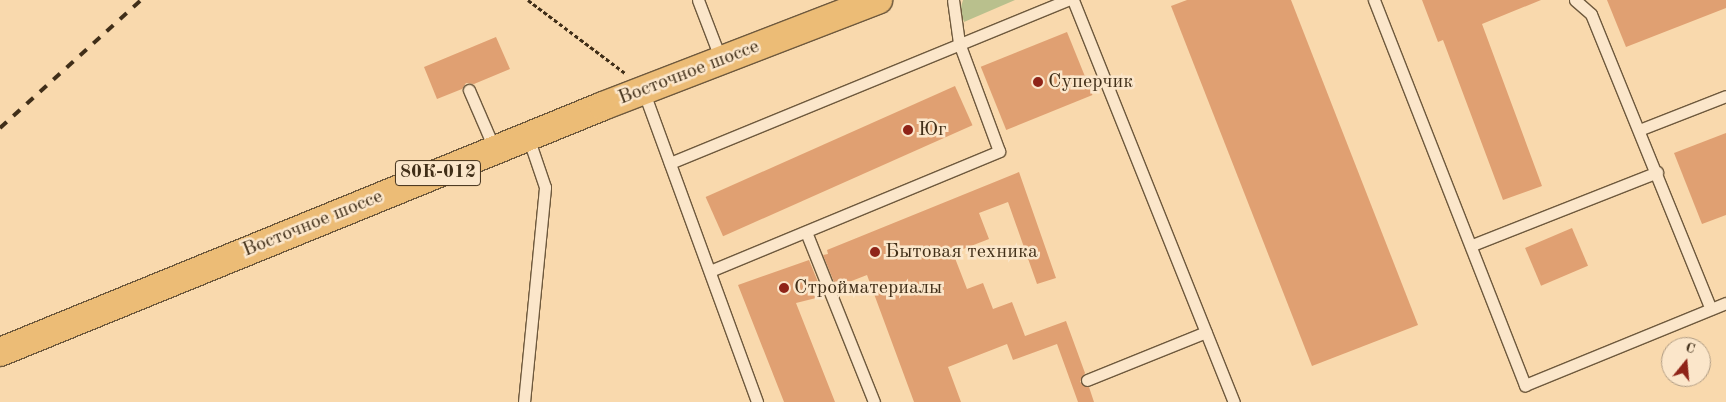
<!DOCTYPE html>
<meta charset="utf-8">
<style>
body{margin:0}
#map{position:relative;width:1726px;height:402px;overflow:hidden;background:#f9d9ad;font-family:"Old Standard TT",serif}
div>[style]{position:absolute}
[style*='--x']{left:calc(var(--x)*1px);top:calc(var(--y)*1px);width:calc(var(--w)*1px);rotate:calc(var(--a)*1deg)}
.green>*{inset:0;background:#b9c08d}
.building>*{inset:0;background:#e0a072;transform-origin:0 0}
.path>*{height:3px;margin-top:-1.5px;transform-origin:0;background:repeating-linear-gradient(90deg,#402e18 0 4px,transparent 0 6.5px)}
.roads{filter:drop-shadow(1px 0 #6e593d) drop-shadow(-1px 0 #6e593d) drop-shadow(0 1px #6e593d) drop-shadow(0 -1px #6e593d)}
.lane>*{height:11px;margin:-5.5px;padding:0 5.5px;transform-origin:5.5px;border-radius:5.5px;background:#fbe6ca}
.primary>*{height:28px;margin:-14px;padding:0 14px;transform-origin:14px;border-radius:14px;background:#ecbc76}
.rail>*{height:4px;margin-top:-2px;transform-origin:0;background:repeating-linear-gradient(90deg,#402e18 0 9px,transparent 0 18px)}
.dots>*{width:14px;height:14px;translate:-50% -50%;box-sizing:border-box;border:2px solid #fbe6ca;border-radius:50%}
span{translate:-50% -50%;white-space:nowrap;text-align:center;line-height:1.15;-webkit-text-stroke:5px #fbe6ca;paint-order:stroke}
.shield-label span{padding:1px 4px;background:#fbe6ca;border:1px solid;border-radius:4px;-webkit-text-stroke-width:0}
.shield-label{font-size:19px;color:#402e18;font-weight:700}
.street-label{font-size:20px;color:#402e18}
.poi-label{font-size:20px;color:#402e18}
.left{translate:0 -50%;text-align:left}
.north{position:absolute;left:1661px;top:337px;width:50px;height:50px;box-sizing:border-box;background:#fbe6ca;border:1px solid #b09c83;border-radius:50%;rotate:17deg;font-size:14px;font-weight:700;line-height:20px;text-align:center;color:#402e18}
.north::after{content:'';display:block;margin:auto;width:18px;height:22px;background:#8f2418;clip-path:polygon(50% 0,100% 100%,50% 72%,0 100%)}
</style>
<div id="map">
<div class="green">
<i style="clip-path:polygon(963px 0,1015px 0,964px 22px,960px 10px)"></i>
</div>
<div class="building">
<i style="clip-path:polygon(1187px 0,1291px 0,1418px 325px,1312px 366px,1171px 6px)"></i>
<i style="clip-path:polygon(1422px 0,1541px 0,1482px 24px,1542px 186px,1503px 200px,1443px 40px,1438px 42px)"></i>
<i style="clip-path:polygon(1607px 0,1726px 0,1726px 8px,1626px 47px)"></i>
<i style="left:1067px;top:32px;width:68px;height:93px;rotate:68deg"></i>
<i style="clip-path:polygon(496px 37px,510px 69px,474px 84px,466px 83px,462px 89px,437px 99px,424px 67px)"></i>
<i style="left:955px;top:86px;width:43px;height:273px;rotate:66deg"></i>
<i style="clip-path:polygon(1726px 133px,1726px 215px,1702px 224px,1674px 153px)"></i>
<i style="clip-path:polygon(1019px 172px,1056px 278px,1037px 284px,1008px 202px,979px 213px,989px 239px,953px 253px,967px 289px,983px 283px,993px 309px,1012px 302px,1025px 336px,1066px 321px,1085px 373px,1080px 382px,1089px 387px,1094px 402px,1078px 402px,1057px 344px,1013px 360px,1007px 344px,948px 367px,961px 402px,914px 402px,867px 275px,836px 287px,823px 255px,828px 254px,827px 250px)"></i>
<i style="left:1572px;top:228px;width:41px;height:51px;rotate:67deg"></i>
<i style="clip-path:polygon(809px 260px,822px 292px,814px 295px,816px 298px,796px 303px,835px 402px,784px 402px,738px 285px)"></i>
</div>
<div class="path">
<i style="--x:528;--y:0;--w:121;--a:37"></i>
</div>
<div class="roads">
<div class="lane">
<i style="--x:698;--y:0;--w:64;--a:69"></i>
<i style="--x:1073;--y:0;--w:433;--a:68.2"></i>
<i style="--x:1374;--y:0;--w:414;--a:68.6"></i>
<i style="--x:1525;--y:385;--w:217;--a:-22.2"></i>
<i style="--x:1575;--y:0;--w:21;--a:41"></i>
<i style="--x:1591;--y:14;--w:318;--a:67.9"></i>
<i style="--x:469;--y:90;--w:65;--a:66.6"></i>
<i style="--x:643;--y:90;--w:332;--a:69.9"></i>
<i style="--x:1639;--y:130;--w:93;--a:-21.3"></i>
<i style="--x:670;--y:163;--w:430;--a:-22.3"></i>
<i style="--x:806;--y:232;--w:183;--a:68.2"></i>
<i style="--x:1472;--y:245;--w:199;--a:-21.5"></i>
<i style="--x:710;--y:271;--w:313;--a:-22.5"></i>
<i style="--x:999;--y:151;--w:115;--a:-110.3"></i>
<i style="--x:959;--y:43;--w:43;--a:-97.9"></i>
<i style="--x:1087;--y:380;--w:128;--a:-22"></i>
<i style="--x:524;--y:402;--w:216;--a:-84.4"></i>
<i style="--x:545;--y:187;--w:53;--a:-108.8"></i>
</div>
<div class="primary">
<i style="--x:0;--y:352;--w:651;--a:-22.19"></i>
<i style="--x:603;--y:106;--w:295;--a:-21.1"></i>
</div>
</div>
<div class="rail">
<i style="--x:0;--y:128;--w:190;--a:-42.2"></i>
</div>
<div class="dots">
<i style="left:1038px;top:82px;background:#8f2418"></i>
<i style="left:908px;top:130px;background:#8f2418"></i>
<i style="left:875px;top:252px;background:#8f2418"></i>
<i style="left:784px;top:288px;background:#8f2418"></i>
</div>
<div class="shield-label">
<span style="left:438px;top:173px">80К-012</span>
</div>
<div class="street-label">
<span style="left:689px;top:73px;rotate:-21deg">Восточное шоссе</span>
<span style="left:313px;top:224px;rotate:-22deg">Восточное шоссе</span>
</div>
<div class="poi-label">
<span class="left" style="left:1048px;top:82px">Суперчик</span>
<span class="left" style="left:918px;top:130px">Юг</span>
<span class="left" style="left:885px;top:252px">Бытовая техника</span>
<span class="left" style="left:794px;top:288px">Стройматериалы</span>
</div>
<div class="north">С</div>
</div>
